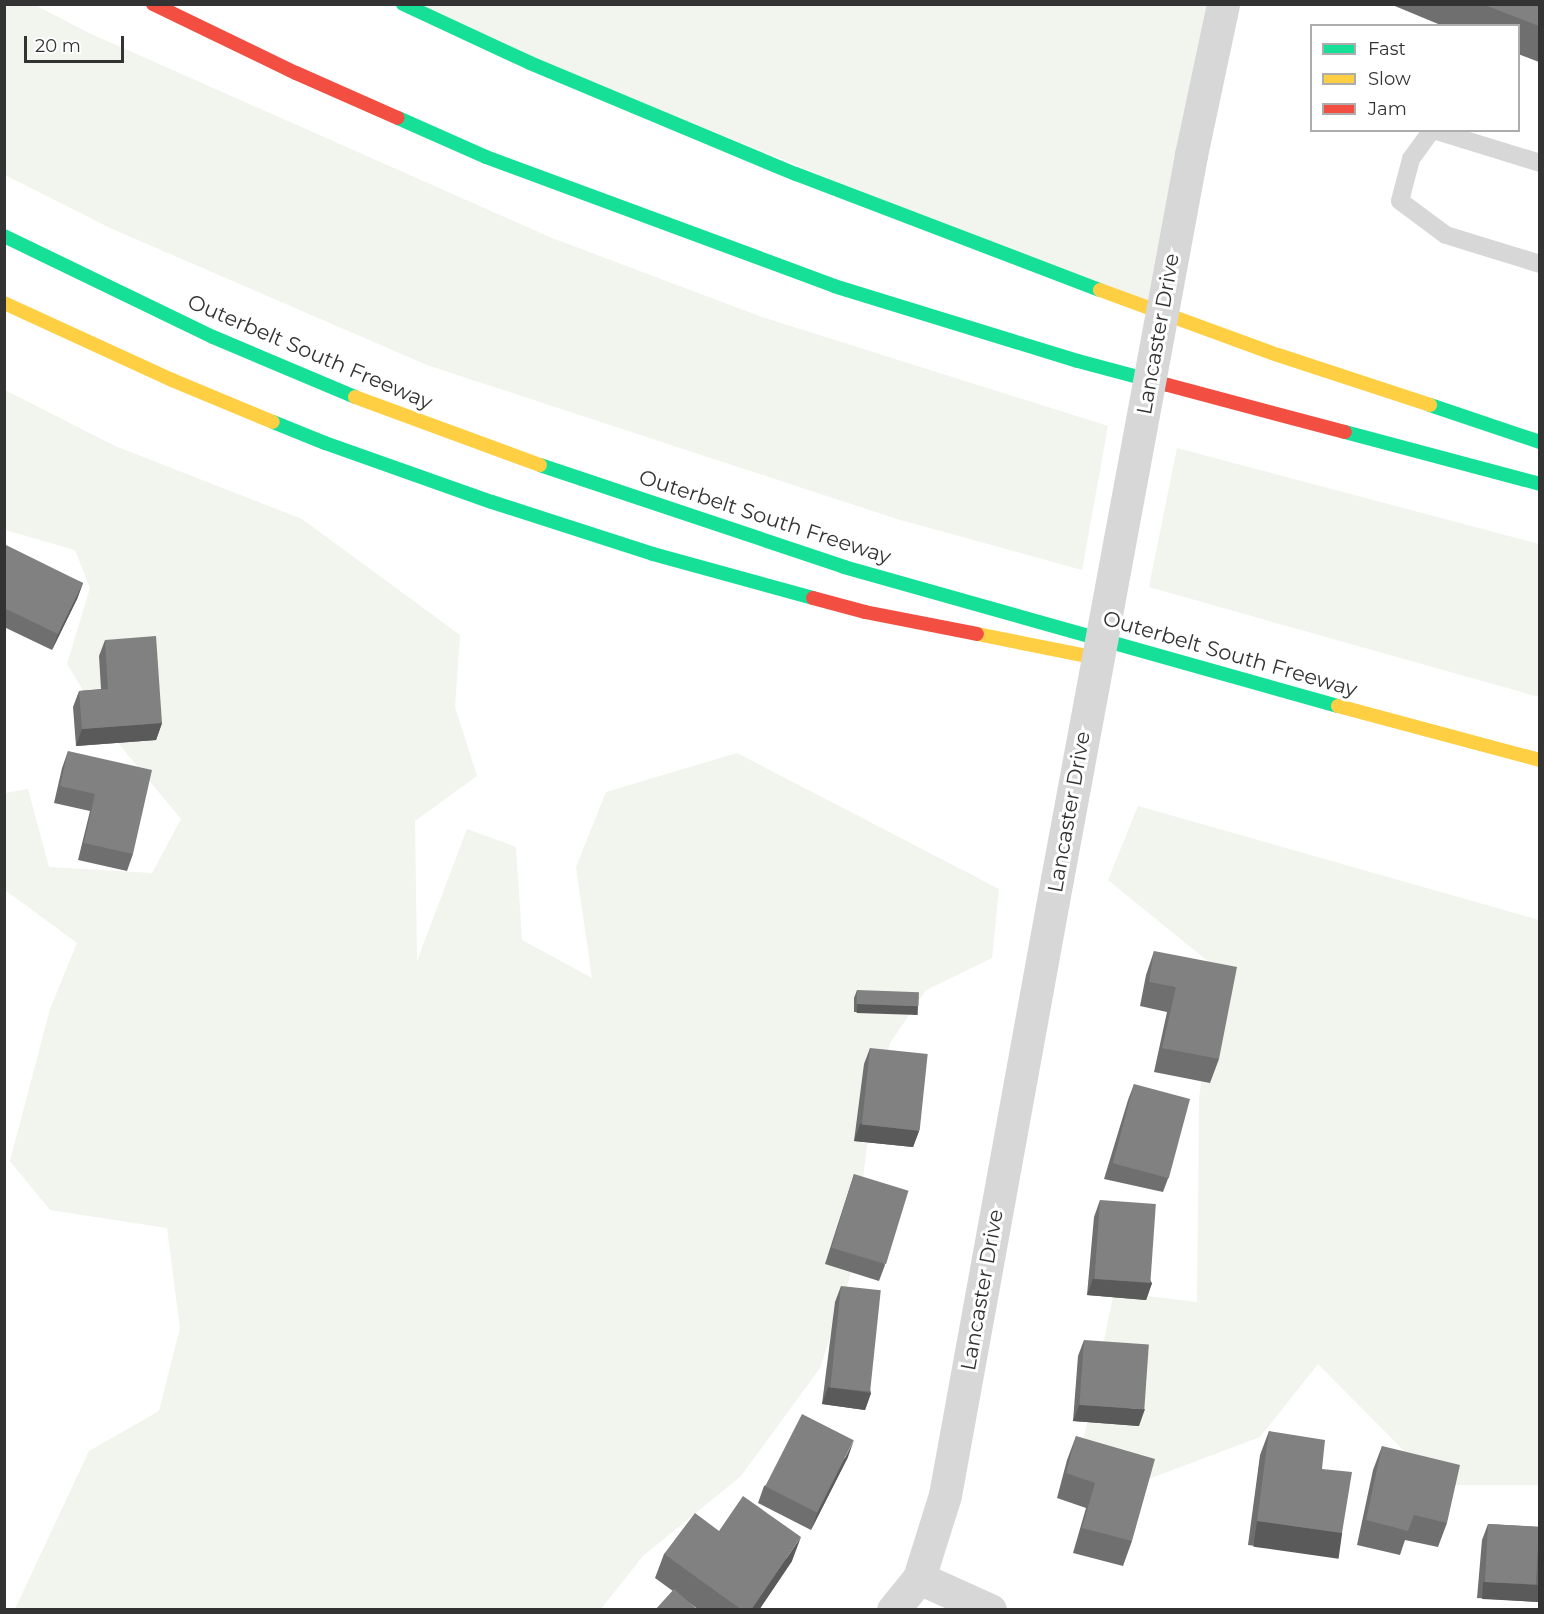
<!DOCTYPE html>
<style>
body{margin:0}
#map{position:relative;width:1544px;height:1614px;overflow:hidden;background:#fff;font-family:Montserrat,sans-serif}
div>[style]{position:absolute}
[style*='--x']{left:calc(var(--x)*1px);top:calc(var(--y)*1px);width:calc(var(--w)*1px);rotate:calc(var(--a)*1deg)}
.green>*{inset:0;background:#f1f5ed}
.lane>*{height:18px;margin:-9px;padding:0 9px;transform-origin:9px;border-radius:9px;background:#d7d7d7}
.street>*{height:33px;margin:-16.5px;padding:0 16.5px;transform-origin:16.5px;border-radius:16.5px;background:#d7d7d7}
.fast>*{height:14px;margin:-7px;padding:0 7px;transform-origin:7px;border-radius:7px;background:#16e098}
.slow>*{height:14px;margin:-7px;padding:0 7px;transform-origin:7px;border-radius:7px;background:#ffcf43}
.jam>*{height:14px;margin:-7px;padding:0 7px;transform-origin:7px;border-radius:7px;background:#f24e42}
.street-bridge>*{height:33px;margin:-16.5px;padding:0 16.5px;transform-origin:16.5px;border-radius:16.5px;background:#d7d7d7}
.wall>*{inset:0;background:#6f6f6f}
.shaded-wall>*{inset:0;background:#5a5a5a;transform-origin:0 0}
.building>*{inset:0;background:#818181;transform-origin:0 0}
span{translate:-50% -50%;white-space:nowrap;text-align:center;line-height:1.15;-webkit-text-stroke:6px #fff;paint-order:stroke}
.street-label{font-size:21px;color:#333}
.frame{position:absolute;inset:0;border:6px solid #333;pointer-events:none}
.legend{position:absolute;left:1310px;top:24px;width:210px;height:108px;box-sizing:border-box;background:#fff;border:2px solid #adadad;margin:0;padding:8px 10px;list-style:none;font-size:18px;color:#333}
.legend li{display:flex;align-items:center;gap:12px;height:30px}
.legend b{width:30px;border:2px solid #adadad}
.scale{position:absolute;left:24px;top:36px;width:100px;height:27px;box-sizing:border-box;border:3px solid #333;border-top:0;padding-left:8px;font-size:18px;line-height:21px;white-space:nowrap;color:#333;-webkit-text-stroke:4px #fff;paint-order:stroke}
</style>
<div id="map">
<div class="green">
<i style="clip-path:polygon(1212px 4px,1160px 313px,403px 5px)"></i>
<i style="clip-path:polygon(4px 5px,35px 5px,89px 33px,552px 238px,762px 317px,1108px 426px,1082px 570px,897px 519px,427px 365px,110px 228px,5px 175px)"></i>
<i style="clip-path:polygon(5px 390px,115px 446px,302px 519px,460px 635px,455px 707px,477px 776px,415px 821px,417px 961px,467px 829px,516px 847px,522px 940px,592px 978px,576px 867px,606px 792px,737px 753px,999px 889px,992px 958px,926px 990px,890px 1043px,869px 1128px,852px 1270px,820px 1368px,741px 1476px,643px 1556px,600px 1610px,15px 1609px,89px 1451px,159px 1411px,180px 1328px,167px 1228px,50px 1210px,10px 1161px,50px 1009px,77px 943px,5px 890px,5px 793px,28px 789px,49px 867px,152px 873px,181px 819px,108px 731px,67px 664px,90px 588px,75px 550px,5px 530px)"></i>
<i style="clip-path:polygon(1177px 448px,1539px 544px,1539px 697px,1149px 587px)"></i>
<i style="clip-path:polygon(1138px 806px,1539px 920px,1539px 1485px,1438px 1485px,1318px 1364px,1260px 1437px,1146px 1480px,1080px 1456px,1114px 1292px,1197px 1302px,1199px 1100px,1215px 967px,1108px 880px)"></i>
</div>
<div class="lane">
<i style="--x:1432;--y:130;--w:36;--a:126"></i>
<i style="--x:1411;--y:159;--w:43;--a:104.7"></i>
<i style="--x:1400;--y:201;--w:57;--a:36.5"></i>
<i style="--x:1446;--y:235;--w:98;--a:17.1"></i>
<i style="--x:1433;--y:130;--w:112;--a:17.1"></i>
</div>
<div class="street">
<i style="--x:1191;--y:155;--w:154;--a:-78"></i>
<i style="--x:919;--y:1578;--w:78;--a:24.3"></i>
<i style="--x:893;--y:1610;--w:41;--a:-50.9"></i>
<i style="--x:919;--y:1578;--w:87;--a:-72.6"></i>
<i style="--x:945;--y:1495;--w:626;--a:-79.7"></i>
</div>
<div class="fast">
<i style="--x:403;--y:4;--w:140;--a:24.9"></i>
<i style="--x:530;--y:63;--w:288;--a:22.7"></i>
<i style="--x:796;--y:174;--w:325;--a:20.9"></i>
<i style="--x:398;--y:118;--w:96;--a:23.9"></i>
<i style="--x:486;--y:157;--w:371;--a:20.3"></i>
<i style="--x:834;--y:286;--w:255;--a:17.1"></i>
<i style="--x:1078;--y:361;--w:93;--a:14.9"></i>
<i style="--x:4;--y:236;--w:232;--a:25.8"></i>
<i style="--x:213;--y:337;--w:154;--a:22.9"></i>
<i style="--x:1430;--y:405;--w:116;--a:18.6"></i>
<i style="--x:273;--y:422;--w:56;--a:22"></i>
<i style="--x:325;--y:443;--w:177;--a:19.5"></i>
<i style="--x:492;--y:502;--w:169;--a:17.9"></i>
<i style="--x:653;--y:554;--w:166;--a:15.4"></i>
<i style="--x:1345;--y:432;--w:202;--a:14.9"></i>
<i style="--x:540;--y:465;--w:321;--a:18.5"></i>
<i style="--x:844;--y:567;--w:513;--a:15.72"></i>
</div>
<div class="slow">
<i style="--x:1100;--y:290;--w:189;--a:20.1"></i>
<i style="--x:1278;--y:355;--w:160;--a:18.2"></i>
<i style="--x:4;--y:303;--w:185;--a:24.6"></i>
<i style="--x:172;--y:380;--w:109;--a:22.6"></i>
<i style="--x:355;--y:397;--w:197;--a:20.2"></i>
<i style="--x:977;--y:634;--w:127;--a:11.3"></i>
<i style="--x:1338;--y:706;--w:209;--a:15"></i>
</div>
<div class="jam">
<i style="--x:153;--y:4;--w:159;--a:25.8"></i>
<i style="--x:296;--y:73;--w:111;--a:23.8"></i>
<i style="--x:1168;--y:385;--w:183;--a:14.9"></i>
<i style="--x:813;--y:598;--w:54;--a:15.1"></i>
<i style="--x:865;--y:612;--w:114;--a:11.1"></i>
</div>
<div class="street-bridge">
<i style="--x:1057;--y:879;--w:736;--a:-79.51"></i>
</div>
<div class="wall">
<i style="clip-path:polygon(1390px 4px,1539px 4px,1539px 62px,1518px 54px,1518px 26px,1443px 26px)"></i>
<i style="clip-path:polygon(4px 548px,83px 583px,77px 599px,52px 650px,4px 627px)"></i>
<i style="clip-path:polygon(105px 640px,162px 723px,156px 740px,76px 746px,73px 707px,79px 691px,101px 689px,99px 656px)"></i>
<i style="clip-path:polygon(68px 751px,133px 854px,127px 871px,78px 860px,90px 811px,54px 803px,62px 768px)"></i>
<i style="clip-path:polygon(1154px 951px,1219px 1059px,1210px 1083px,1154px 1072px,1167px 1012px,1140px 1006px,1146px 975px)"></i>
<i style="clip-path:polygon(857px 990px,918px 1006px,915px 1014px,854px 1012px,854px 998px)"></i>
<i style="clip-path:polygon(870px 1048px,919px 1131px,913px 1147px,854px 1141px,864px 1064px)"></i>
<i style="clip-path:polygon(1134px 1084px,1169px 1176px,1163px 1192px,1104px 1179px,1128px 1100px)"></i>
<i style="clip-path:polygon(854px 1174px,885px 1265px,879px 1281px,825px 1264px)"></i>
<i style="clip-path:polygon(1100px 1200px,1152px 1283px,1146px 1300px,1087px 1295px,1094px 1217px)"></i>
<i style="clip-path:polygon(841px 1286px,871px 1393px,865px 1410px,822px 1404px,835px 1302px)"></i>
<i style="clip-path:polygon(1084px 1340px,1139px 1426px,1073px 1421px,1078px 1356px)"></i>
<i style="clip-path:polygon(1269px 1431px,1322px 1469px,1342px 1533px,1334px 1557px,1248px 1545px,1260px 1455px)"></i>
<i style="clip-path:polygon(1076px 1436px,1132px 1541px,1123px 1566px,1073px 1553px,1086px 1508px,1057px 1498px,1067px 1460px)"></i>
<i style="clip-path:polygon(1382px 1446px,1447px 1523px,1438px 1547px,1405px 1540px,1400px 1555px,1357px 1545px,1373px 1470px)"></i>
<i style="clip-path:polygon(848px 1457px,811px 1530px,758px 1503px,764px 1486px)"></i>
<i style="clip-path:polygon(1488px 1524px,1539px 1527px,1539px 1602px,1477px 1598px,1482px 1540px)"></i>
<i style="clip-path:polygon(719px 1531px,792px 1561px,759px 1610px,699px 1610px,655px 1578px,664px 1554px)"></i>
</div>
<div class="shaded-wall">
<i style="clip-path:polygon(83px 583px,77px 599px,52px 650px,58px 634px)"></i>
<i style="clip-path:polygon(162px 723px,156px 740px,76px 746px,82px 729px)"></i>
<i style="left:857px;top:1004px;width:61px;height:9px;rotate:2deg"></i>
<i style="clip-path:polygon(860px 1124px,919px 1131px,913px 1147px,854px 1141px)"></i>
<i style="clip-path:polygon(1093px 1279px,1152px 1283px,1146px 1300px,1087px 1295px)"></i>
<i style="clip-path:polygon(828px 1387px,871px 1393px,865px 1410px,822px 1404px)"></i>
<i style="clip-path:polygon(1079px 1405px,1145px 1409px,1139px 1426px,1073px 1421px)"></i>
<i style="clip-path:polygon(854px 1440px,848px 1457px,811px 1530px,817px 1514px)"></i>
<i style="left:1257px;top:1521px;width:86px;height:26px;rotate:8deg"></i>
<i style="clip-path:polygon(801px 1537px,792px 1561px,759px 1610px,751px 1610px)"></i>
<i style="left:1483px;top:1582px;width:56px;height:17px;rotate:3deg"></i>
</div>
<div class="building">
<i style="clip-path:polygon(1482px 4px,1539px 4px,1539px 26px)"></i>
<i style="clip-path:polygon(6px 545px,83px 583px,58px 634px,4px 608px,4px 548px)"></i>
<i style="clip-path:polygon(156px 636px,162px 723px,82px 729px,79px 691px,108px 689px,105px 640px)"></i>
<i style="clip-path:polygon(68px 751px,152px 770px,133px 854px,84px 843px,95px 794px,60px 786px)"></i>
<i style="clip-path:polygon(1154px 951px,1237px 967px,1219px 1059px,1162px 1048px,1176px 987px,1149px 982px)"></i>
<i style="left:857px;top:990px;width:62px;height:14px;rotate:2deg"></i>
<i style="left:870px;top:1048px;width:58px;height:77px;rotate:6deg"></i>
<i style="left:1134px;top:1084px;width:58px;height:82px;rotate:15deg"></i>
<i style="left:854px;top:1174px;width:57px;height:77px;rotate:17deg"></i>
<i style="left:1100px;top:1200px;width:56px;height:79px;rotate:4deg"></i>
<i style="left:841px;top:1286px;width:40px;height:102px;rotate:6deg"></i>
<i style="left:1084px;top:1340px;width:65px;height:65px;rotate:4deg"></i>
<i style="left:802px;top:1414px;width:58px;height:81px;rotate:27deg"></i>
<i style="clip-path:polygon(1269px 1431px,1325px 1440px,1322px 1469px,1352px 1472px,1342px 1533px,1257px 1521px)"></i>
<i style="clip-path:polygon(1076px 1436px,1155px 1459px,1132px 1541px,1082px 1528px,1095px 1483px,1066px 1473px)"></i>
<i style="clip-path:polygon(1382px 1446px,1460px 1465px,1447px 1523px,1414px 1515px,1408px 1531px,1366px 1520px)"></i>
<i style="clip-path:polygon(743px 1496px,801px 1537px,751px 1610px,742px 1610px,664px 1554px,695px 1513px,719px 1531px)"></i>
<i style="left:1488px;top:1524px;width:51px;height:58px;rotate:3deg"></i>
<i style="clip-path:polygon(674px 1589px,698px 1610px,655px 1610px)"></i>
</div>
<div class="street-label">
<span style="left:1158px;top:334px;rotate:-80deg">Lancaster Drive</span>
<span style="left:310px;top:352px;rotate:23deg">Outerbelt South Freeway</span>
<span style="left:765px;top:517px;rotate:18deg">Outerbelt South Freeway</span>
<span style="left:1230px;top:654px;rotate:16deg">Outerbelt South Freeway</span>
<span style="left:1069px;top:812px;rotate:-80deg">Lancaster Drive</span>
<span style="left:982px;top:1290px;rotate:-80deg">Lancaster Drive</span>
</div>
<div class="frame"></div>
<ul class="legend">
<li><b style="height:8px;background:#16e098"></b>Fast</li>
<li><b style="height:8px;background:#ffcf43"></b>Slow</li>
<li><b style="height:8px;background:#f24e42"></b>Jam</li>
</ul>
<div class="scale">20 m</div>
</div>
